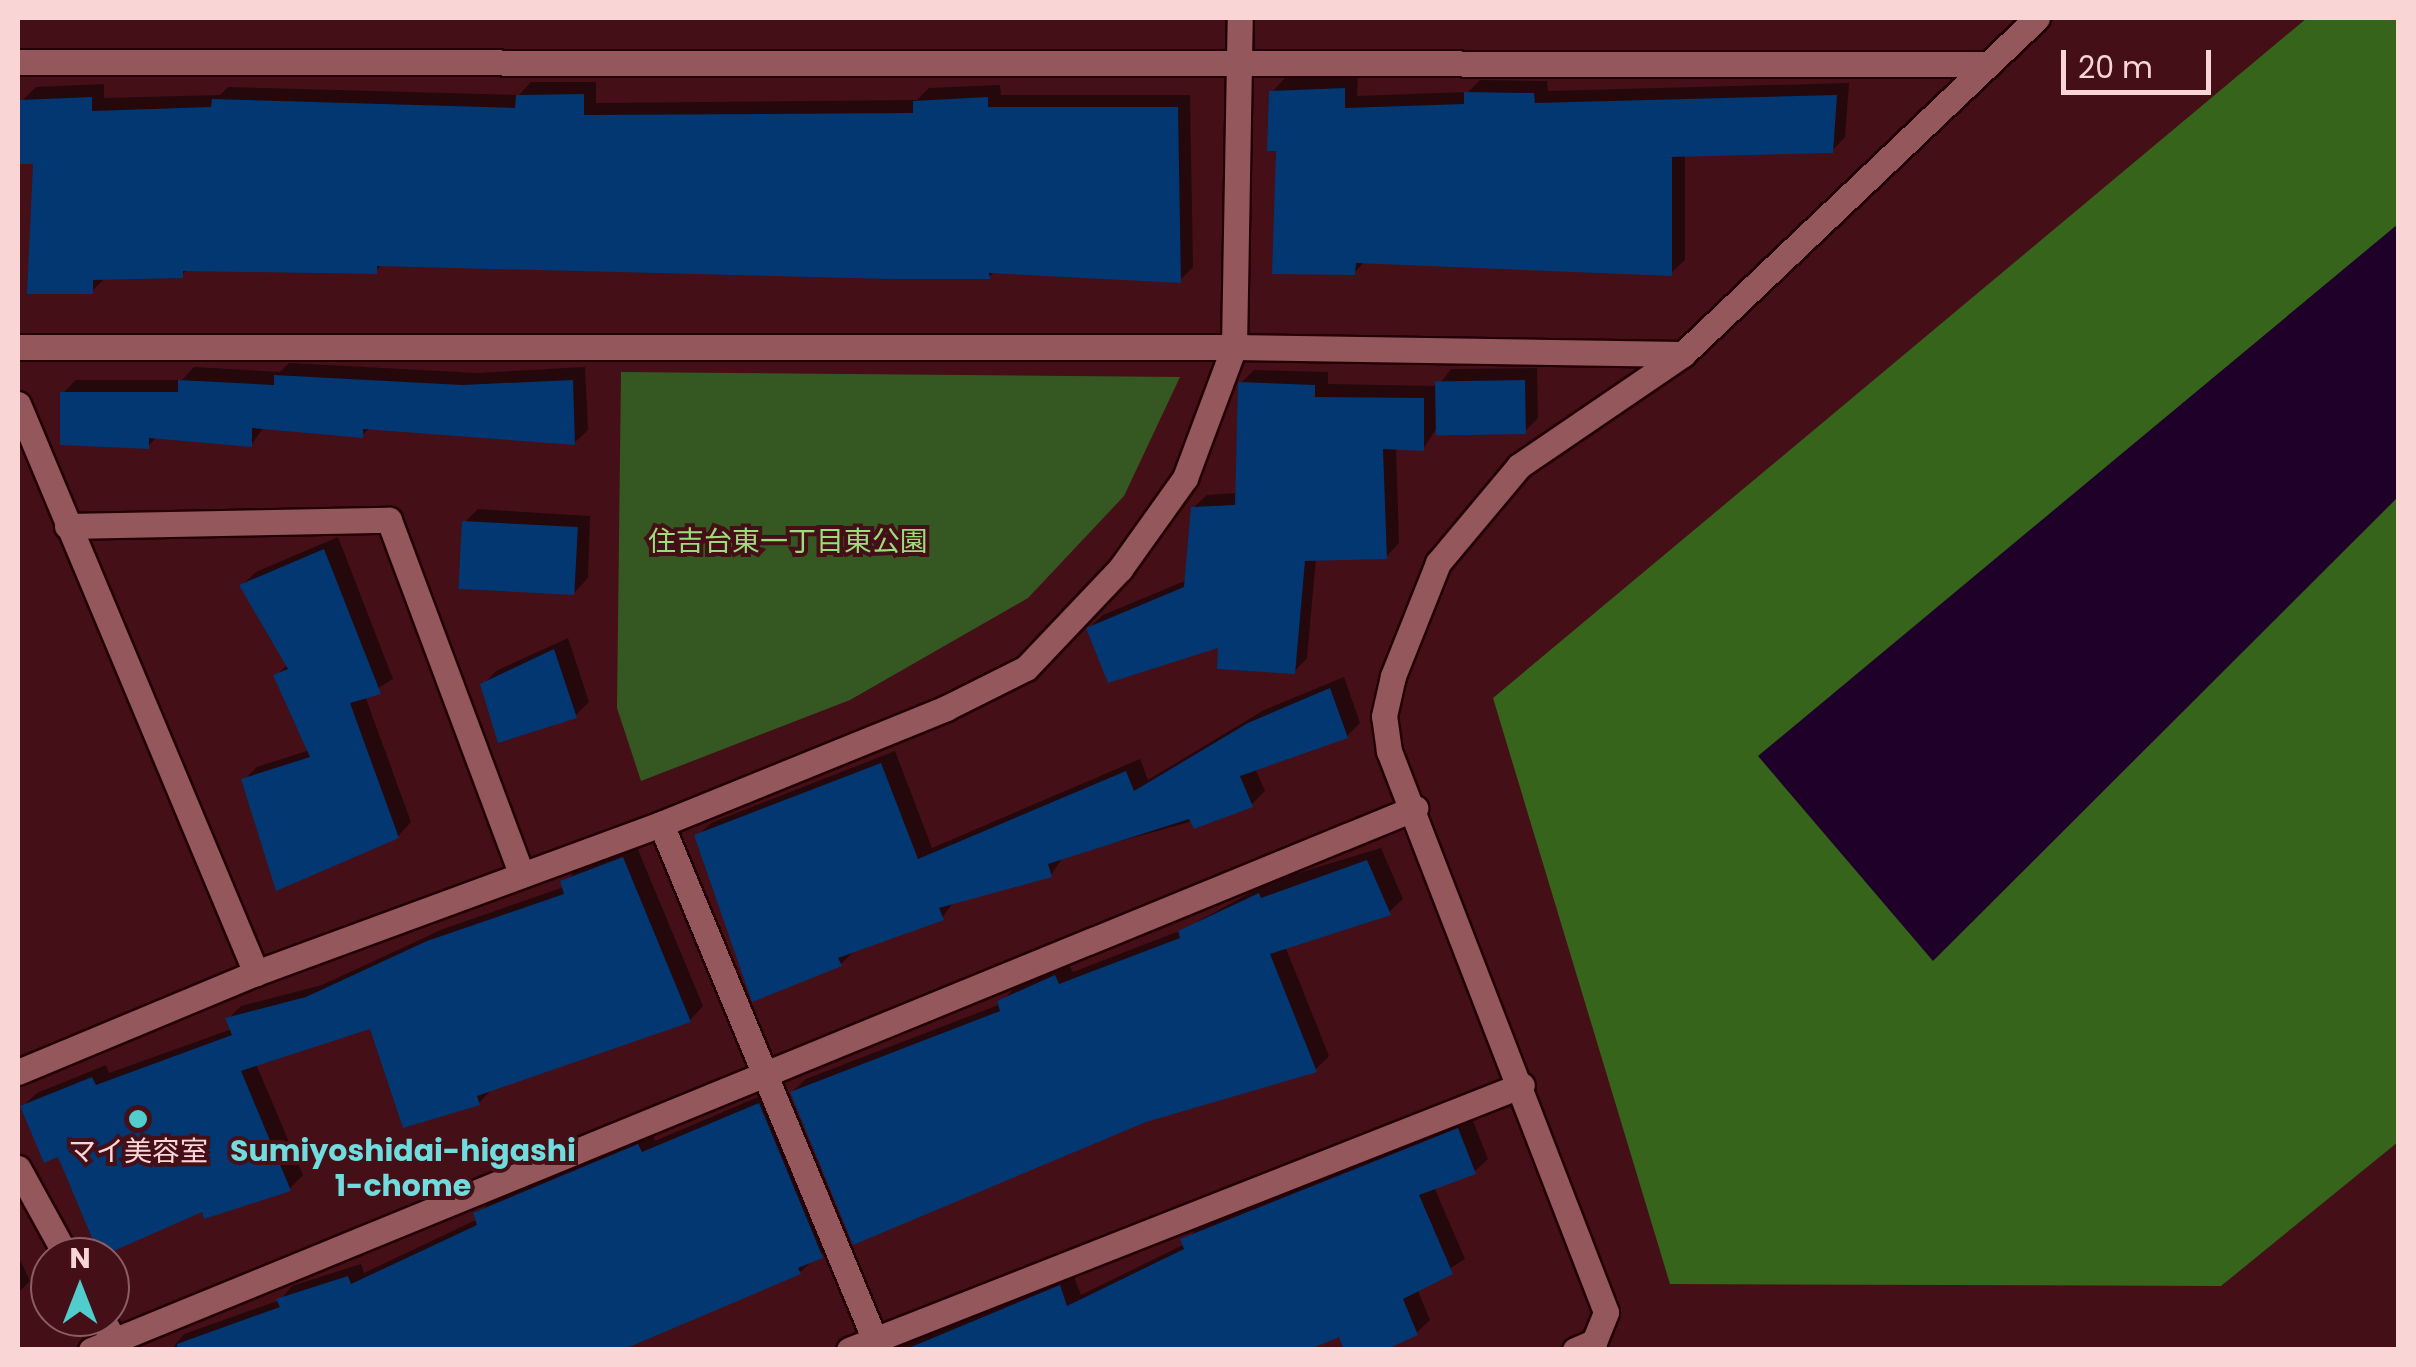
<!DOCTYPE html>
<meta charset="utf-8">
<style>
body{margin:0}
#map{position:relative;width:2416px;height:1367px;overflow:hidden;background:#440f17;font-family:Poppins,"Noto Sans JP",sans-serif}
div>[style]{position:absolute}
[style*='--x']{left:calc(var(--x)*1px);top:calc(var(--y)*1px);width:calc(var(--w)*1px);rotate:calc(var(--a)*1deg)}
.green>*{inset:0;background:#355823}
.forest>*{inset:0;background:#36641b}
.water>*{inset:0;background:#1e0029}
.shadow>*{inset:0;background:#0007}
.building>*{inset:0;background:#023772;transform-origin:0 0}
.roads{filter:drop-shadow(2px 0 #230005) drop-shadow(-2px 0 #230005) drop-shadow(0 2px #230005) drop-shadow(0 -2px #230005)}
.minor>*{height:25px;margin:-12.5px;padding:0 12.5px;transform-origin:12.5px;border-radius:12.5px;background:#94575b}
.dots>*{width:28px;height:28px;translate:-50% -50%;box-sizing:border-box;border:5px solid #440f17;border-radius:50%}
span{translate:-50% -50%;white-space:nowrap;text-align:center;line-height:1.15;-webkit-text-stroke:8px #440f17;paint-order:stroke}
.park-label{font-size:28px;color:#9bdc7b}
.poi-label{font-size:28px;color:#f9d5d6}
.neighbourhood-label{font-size:30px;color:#70dcdd;font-weight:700}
.frame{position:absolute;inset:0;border:20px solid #f9d5d6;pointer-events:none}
.north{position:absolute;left:30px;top:1237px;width:100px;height:100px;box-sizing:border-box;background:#440f17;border:2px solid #8c5e63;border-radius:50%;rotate:0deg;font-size:28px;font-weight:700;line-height:40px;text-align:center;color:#f9d5d6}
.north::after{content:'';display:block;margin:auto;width:35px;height:45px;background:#52cdce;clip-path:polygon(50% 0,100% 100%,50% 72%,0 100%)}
.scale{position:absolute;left:2061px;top:50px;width:150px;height:45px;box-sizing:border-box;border:5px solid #f9d5d6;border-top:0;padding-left:12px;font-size:30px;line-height:35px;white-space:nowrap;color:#f9d5d6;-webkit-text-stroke:8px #440f17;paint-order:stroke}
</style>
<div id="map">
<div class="green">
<i style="clip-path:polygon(621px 372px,1180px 377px,1124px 496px,1028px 598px,850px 700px,641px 781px,617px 708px)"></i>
</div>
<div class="forest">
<i style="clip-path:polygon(2307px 18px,2398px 18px,2398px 1142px,2221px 1286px,1670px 1284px,1493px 698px)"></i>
</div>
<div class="water">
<i style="clip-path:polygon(2398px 224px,2398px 497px,1933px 961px,1758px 756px)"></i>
</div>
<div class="shadow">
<i style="clip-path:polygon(1358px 76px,1357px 96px,1468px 92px,1480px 80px,1547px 81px,1548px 91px,1849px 83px,1845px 137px,1832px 151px,1685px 154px,1685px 260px,1671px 273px,1365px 261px,1354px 273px,1278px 149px,1272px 92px,1285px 78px)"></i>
<i style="clip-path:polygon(531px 82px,596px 82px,596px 103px,917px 100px,929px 88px,1000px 85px,1001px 95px,1190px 95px,1193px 267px,1180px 280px,995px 271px,989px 277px,383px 263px,376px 271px,188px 269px,182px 275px,106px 277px,92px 291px,36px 162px,22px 101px,36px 87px,104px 84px,104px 98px,220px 95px,228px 87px,519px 95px)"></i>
<i style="clip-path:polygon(289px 363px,477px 373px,585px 367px,588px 430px,574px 443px,371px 427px,362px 435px,264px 427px,251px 445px,158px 436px,148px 446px,63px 393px,76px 380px,182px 380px,194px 367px,280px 372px)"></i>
<i style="clip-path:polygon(1537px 368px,1538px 418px,1525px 431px,1436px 429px,1423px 449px,1396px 447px,1399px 543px,1386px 557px,1316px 558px,1307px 658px,1294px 672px,1220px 645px,1089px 628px,1103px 615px,1187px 580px,1193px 508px,1207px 495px,1238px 493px,1241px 383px,1254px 370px,1328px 372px,1328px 384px,1438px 386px,1451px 369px)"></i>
<i style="clip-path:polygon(478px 509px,590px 516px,588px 578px,575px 592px,465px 522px)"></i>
<i style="clip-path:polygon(338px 537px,393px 679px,365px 696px,411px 822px,398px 836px,244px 780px,257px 767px,310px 750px,276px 676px,288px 664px,242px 585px,256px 572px)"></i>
<i style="clip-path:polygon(568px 638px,589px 702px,576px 715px,483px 685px,496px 671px)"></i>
<i style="clip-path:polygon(1344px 677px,1360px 723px,1347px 736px,1255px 768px,1265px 791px,1251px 805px,1063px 857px,1051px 875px,954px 901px,942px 918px,854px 951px,841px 964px,697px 836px,711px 823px,895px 751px,932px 848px,1140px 759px,1148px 780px,1264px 710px)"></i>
<i style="clip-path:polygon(636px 845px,703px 1006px,690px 1020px,492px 1089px,479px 1103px,372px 1025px,256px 1064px,303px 1175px,289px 1189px,203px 1209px,60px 1154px,23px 1106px,37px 1093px,106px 1065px,109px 1073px,232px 1029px,228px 1019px,241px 1006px,322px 985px,443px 929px,564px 887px,576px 868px)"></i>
<i style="clip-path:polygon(1381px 848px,1403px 899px,1389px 912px,1285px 946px,1329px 1056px,1316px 1069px,792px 1092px,806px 1079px,1001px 1004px,1013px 989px,1068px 963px,1073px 972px,1182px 930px,1272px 881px)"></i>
<i style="clip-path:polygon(772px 1091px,835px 1242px,800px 1272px,590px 1350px,171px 1350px,184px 1334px,280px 1300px,292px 1286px,361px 1264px,364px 1273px,478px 1219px,489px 1201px,652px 1132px,655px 1141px)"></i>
<i style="clip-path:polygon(1471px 1116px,1488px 1159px,1474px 1172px,1434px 1187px,1465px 1259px,1417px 1289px,1430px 1320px,1416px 1333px,1341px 1334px,1301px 1350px,898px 1350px,911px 1337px,1073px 1274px,1081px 1295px,1185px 1244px,1197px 1227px)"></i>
<i style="clip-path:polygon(18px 1256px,30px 1281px,18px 1293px)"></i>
</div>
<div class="building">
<i style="clip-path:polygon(1345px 88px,1345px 108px,1464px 104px,1464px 92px,1534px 93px,1535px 103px,1837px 95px,1833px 153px,1672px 157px,1672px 276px,1356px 263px,1355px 275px,1272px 274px,1276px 151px,1267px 151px,1269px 91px)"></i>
<i style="clip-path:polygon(584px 94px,584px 115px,913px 113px,913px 101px,988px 97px,988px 107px,1178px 107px,1181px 283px,989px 273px,990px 279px,889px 279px,377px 266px,377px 274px,183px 271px,183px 278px,93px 280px,93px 294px,27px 294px,33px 164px,18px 164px,20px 100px,92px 97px,92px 111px,211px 107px,212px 99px,515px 108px,516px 95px)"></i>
<i style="clip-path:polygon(274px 375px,462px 385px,573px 380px,575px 445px,363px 429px,363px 438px,252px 428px,252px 447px,149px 438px,149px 449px,60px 445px,60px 392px,178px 392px,178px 380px,274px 385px)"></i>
<i style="left:1525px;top:380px;width:54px;height:90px;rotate:89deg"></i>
<i style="clip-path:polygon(1238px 382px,1315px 385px,1315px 397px,1424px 398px,1424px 451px,1383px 449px,1387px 559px,1305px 561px,1295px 674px,1217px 669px,1218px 648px,1108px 683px,1086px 628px,1184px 587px,1191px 507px,1235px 505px)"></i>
<i style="left:462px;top:521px;width:116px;height:68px;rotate:3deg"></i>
<i style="clip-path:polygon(324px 549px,381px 694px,350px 703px,399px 838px,276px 891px,241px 779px,310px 757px,273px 675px,288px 669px,239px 585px)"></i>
<i style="clip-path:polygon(554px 649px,577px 718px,498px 743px,480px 684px)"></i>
<i style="clip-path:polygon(1330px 688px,1348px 738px,1240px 776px,1253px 807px,1194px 829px,1189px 819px,1048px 864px,1052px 877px,939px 908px,944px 920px,838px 958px,842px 966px,752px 1002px,694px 835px,881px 763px,918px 859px,1126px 771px,1134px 791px,1248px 723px)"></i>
<i style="clip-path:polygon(623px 857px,691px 1022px,477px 1096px,480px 1105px,403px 1128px,370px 1029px,241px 1071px,291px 1191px,204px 1219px,202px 1212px,100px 1257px,58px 1157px,44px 1163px,20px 1106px,92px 1077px,96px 1085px,232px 1035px,225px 1018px,306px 997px,427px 941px,564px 894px,560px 881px)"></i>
<i style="clip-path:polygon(1367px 860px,1391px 915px,1270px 954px,1317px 1072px,1146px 1122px,853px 1245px,790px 1092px,1000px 1011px,997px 1001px,1055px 975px,1059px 984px,1180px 938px,1178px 931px,1259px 893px,1261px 898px)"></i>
<i style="clip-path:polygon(759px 1103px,823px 1258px,798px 1268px,801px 1274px,622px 1350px,178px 1350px,177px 1344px,280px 1307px,276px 1299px,348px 1276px,351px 1284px,477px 1225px,473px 1213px,638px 1144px,642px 1152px)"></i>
<i style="clip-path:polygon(1458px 1128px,1476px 1174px,1419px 1195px,1453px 1274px,1403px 1299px,1418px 1335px,1385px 1350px,1344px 1350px,1339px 1337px,1308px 1350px,904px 1350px,1060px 1285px,1067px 1306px,1184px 1249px,1180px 1239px)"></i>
</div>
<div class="roads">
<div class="minor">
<i style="--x:18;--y:62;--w:1971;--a:0.06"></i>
<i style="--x:18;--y:347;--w:1216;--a:0"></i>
<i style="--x:1234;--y:347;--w:449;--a:0.9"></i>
<i style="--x:18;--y:404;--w:617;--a:67.3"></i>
<i style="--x:67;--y:526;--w:322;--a:-1.1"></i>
<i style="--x:389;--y:520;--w:379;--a:69.5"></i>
<i style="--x:661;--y:824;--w:569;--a:67.49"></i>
<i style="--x:18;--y:1072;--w:258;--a:-22.6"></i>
<i style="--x:256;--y:973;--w:432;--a:-20.2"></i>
<i style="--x:661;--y:824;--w:308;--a:-22.1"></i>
<i style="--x:946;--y:708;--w:89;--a:-26.6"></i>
<i style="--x:1026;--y:668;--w:137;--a:-46.5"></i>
<i style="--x:1120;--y:569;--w:112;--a:-54.5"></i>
<i style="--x:1185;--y:478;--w:140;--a:-69.5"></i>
<i style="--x:1234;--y:347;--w:329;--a:-89"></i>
<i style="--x:18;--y:1168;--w:102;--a:61.2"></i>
<i style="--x:101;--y:1317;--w:38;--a:61"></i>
<i style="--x:91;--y:1350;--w:1431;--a:-22.26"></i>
<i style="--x:849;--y:1350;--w:723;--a:-21.49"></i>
<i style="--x:1575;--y:1350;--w:21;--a:-23"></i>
<i style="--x:1594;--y:1342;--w:32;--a:-68"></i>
<i style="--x:1606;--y:1312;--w:602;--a:-111.15"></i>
<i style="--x:1389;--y:751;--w:35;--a:-98"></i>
<i style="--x:1384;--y:716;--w:41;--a:-77.3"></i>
<i style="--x:1393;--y:676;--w:122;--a:-68.3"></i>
<i style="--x:1438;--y:563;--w:126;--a:-50.1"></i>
<i style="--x:1519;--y:466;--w:199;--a:-34.3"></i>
<i style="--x:1683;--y:354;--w:488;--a:-43.5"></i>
</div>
</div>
<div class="dots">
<i style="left:138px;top:1119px;background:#52cdce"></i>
</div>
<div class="park-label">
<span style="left:788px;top:542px">住吉台東一丁目東公園</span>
</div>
<div class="poi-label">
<span style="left:138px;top:1152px">マイ美容室</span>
</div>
<div class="neighbourhood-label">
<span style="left:403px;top:1168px">Sumiyoshidai-higashi<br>1-chome</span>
</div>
<div class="frame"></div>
<div class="north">N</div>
<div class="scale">20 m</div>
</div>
